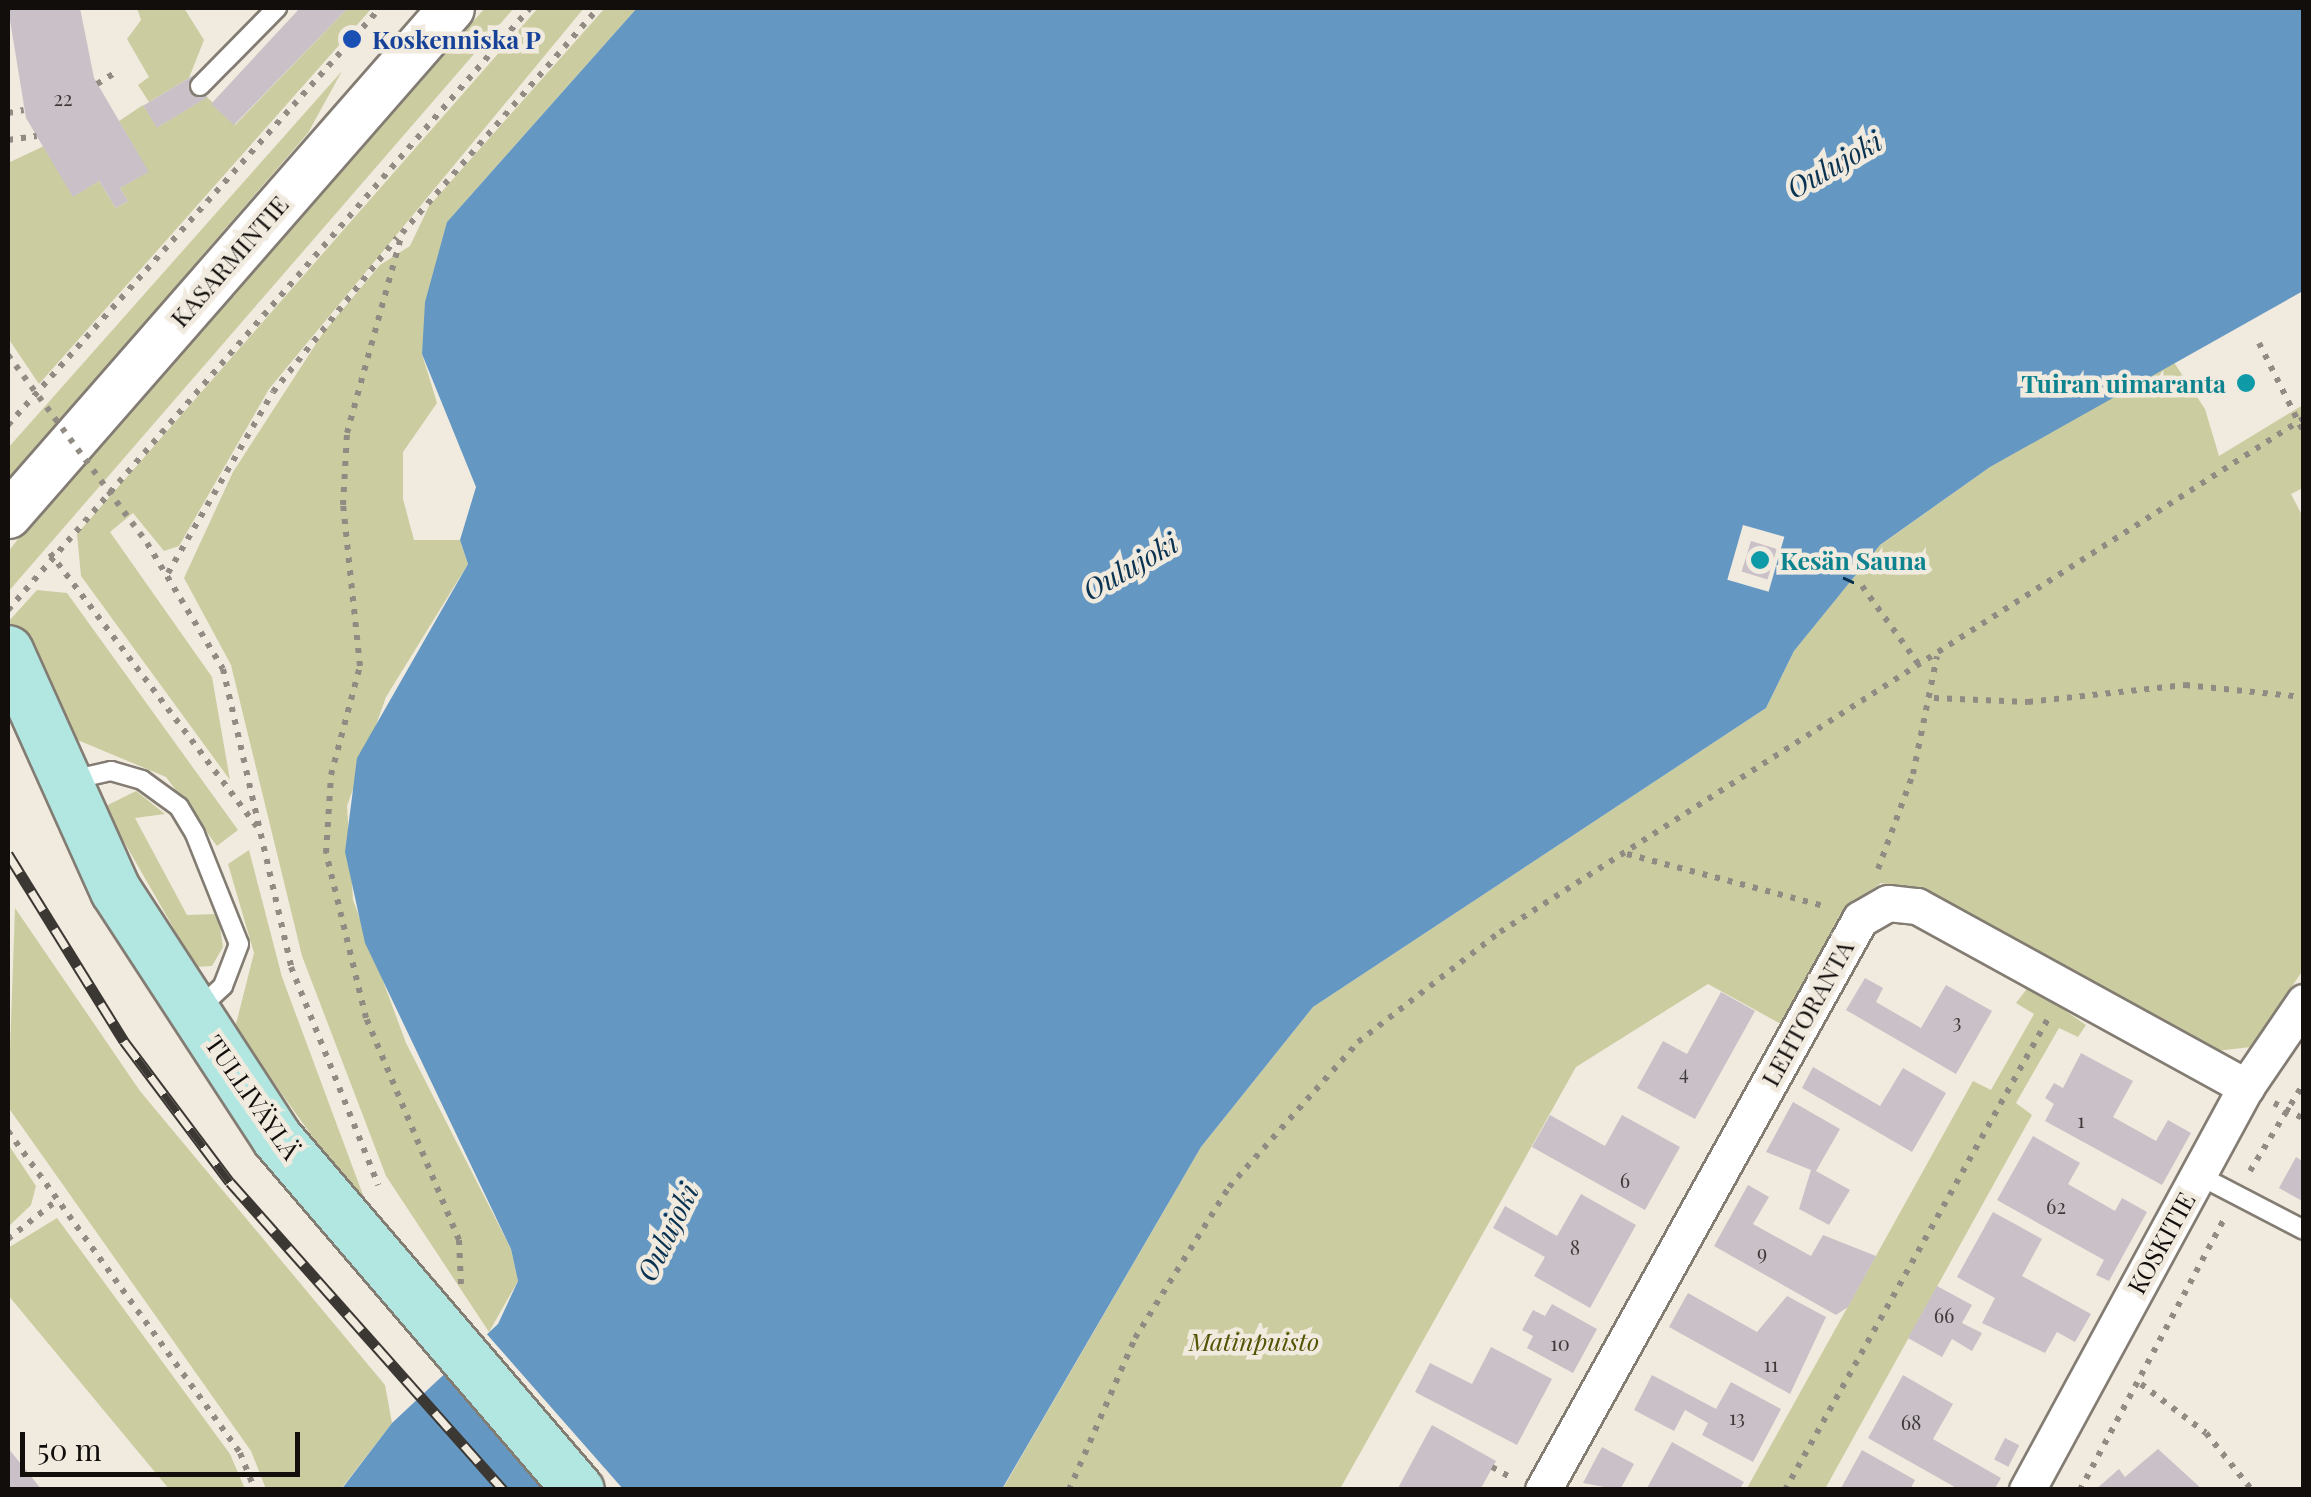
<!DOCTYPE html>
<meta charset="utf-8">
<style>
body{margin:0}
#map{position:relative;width:2311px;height:1497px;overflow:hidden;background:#f1eadf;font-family:"Playfair Display",serif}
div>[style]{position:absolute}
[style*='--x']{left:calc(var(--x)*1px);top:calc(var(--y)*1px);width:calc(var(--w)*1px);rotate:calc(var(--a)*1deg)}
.green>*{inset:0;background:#cbcda0}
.water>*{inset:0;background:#6498c3}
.pier>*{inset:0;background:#f1eadf;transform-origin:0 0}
.ferry>*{height:2.5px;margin-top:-1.25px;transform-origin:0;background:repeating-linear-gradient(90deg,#083250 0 12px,transparent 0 22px)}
.building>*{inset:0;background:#cac0c7;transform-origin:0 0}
.path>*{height:6px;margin-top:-3px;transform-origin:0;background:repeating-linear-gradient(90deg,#918b84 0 5px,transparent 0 13px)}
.roads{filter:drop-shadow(2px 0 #837c73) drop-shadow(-2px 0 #837c73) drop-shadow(0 2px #837c73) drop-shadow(0 -2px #837c73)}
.service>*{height:18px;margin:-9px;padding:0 9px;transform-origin:9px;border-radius:9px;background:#fff}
.minor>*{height:35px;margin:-17.5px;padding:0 17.5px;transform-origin:17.5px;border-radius:17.5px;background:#fff}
.tertiary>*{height:45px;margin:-22.5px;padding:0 22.5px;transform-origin:22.5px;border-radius:22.5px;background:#fff}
.secondary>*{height:50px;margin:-25px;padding:0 25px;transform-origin:25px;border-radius:25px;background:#b2e6e1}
.rail>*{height:11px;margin-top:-5.5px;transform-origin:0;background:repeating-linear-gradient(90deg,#f1eadf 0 22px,#3b3733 0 44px);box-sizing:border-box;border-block:2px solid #3b3733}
.path-bridge>*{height:6px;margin-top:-3px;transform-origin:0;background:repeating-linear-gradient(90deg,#918b84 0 5px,transparent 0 13px)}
.dots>*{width:28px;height:28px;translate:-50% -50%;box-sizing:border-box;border:5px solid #f1eadf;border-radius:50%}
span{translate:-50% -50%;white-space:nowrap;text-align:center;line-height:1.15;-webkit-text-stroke:9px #f1eadf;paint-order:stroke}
.number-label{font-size:20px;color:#3f3a3a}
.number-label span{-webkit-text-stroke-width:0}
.transit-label{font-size:25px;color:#164399;font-weight:700}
.left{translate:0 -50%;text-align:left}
.street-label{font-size:25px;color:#110e0b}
.culture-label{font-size:25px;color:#0d838f;font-weight:700}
.right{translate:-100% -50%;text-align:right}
.park-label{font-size:25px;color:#535304;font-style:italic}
.water-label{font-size:28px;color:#083250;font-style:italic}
.frame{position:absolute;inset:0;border:10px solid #110e0b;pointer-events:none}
.scale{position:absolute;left:20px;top:1432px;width:280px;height:45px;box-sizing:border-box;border:5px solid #110e0b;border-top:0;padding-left:12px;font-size:30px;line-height:35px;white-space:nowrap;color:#110e0b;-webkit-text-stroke:8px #f1eadf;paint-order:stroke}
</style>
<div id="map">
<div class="green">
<i style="clip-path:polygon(137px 8px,184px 8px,204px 40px,189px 78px,149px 102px,138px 85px,149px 77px,127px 39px,141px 20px)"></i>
<i style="clip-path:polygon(348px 8px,372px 8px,39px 384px,8px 338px,8px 163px,44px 146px,74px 196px,99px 181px,116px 208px,128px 201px,120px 188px,148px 172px,119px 121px,143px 105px,158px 127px,207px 97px,235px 125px)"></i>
<i style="clip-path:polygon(485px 8px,514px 8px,8px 592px,8px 552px,28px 526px)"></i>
<i style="clip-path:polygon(538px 8px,584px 8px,269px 389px,179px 546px,164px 551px,133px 513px,110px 532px,212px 677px,230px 780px,81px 576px,77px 534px)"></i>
<i style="clip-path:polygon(605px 8px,637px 8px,447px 222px,422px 354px,437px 403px,403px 452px,403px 499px,414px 540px,460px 540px,468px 564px,386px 697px,347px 806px,353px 900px,406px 1043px,511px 1249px,518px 1281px,489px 1332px,386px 1176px,302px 956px,231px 665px,184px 578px,233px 472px,323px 333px,380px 265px,410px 246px,429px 206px)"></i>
<i style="clip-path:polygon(342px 71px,308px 133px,8px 480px,8px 448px)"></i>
<i style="clip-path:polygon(2173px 361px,2205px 409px,2219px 456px,2303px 405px,2303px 488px,2291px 494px,2304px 519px,2303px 970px,2251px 1047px,2216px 1051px,1928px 891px,1881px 883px,1841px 913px,1781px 1024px,1708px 984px,1576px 1067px,1340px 1489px,1002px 1490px,1201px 1147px,1313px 1007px,1766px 708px,1794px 651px,1879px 546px,1990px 467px)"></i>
<i style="clip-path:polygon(37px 590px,67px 593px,238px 830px,217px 846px,166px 777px,68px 736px,8px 622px)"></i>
<i style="clip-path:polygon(136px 791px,165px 814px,135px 818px,187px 915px,218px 914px,223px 947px,212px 966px,196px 967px,104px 807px)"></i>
<i style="clip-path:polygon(249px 850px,282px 977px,373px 1222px,235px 1028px,254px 953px,228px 864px)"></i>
<i style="clip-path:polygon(15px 908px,140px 1091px,385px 1385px,392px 1423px,341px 1489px,266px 1489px,251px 1451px,8px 1107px)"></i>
<i style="clip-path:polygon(2029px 986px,2086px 1025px,2078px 1037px,2059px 1028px,2016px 1103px,2032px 1115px,1825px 1489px,1746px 1490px,1973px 1081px,1991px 1090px,2034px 1014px,2016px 1003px)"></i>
<i style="clip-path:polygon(8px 1144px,36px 1186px,31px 1205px,8px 1227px)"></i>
<i style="clip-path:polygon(57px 1218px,230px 1454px,245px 1489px,169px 1489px,8px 1295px,8px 1248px)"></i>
</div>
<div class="water">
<i style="clip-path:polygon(637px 8px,2303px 8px,2303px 291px,1990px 467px,1880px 545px,1794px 651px,1766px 708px,1313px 1007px,1201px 1147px,1002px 1489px,341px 1490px,392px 1423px,498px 1324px,518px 1281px,511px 1249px,365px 943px,345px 852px,357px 758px,468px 564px,460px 540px,476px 487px,422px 354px,425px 302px,447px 222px)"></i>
</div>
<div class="pier">
<i style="left:1743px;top:525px;width:43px;height:57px;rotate:16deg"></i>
<i style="clip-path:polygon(485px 1332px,623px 1489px,579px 1489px,459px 1354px)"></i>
</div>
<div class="ferry">
<i style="--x:1783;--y:550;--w:87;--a:24.5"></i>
</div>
<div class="building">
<i style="clip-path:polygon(8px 8px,80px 8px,94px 78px,149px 172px,120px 188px,128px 201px,116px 208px,99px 181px,73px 197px,26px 118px)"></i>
<i style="clip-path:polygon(300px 8px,348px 8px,234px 125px,211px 104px)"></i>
<i style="left:194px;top:75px;width:26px;height:59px;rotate:59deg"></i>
<i style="left:1751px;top:541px;width:27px;height:32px;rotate:17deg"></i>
<i style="clip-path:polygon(1865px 978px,1883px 988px,1876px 1002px,1921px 1028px,1946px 985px,1992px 1011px,1956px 1074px,1846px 1010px)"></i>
<i style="clip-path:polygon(1721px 992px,1755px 1011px,1695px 1119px,1637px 1088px,1663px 1041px,1687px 1054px)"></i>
<i style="clip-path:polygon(2081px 1053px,2133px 1081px,2113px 1117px,2156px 1141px,2168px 1120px,2191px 1133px,2162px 1185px,2045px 1121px,2054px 1104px,2045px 1098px,2054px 1083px,2063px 1088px)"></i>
<i style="clip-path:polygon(1813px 1067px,1880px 1106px,1903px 1068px,1946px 1093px,1912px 1152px,1802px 1088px)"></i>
<i style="clip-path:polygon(1793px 1102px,1840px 1129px,1816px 1171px,1850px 1190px,1829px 1225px,1799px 1209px,1811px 1170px,1766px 1152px)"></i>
<i style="clip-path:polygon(1550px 1115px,1605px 1146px,1622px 1115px,1680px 1147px,1645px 1210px,1532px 1147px)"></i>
<i style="clip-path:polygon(2033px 1136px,2080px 1163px,2068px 1184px,2115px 1211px,2122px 1198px,2147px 1212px,2109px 1281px,2096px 1275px,2104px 1260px,1997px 1200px)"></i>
<i style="clip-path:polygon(2296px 1157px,2304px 1162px,2304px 1202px,2279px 1188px)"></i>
<i style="clip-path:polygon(1748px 1185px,1769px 1197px,1753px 1224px,1811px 1256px,1823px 1235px,1876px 1256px,1848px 1307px,1836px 1315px,1714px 1246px)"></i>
<i style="clip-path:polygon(1581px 1194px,1636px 1225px,1590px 1308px,1534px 1276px,1545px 1257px,1493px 1228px,1505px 1206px,1557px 1236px)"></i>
<i style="clip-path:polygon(1993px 1212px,2042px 1239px,2022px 1276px,2091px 1314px,2075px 1342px,2057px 1332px,2045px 1353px,1982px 1323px,1995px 1298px,1957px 1277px)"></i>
<i style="clip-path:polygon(1937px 1286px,1972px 1305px,1962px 1323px,1982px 1333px,1972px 1351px,1952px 1339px,1942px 1357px,1908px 1338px)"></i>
<i style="clip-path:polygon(1688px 1293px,1757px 1332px,1787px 1296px,1826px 1317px,1790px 1394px,1669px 1327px)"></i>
<i style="clip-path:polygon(1552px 1304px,1597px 1329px,1573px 1373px,1527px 1348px,1533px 1336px,1522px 1330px,1533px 1310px,1545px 1316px)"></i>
<i style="clip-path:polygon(1491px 1347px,1552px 1379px,1517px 1445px,1415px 1392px,1430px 1363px,1472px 1384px)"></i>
<i style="clip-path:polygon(1652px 1375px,1716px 1409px,1731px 1382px,1781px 1409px,1753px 1462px,1702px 1435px,1708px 1423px,1685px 1410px,1674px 1431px,1634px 1410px)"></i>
<i style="clip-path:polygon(1903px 1375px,1953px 1404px,1933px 1439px,2001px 1478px,1994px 1490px,1960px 1490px,1868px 1438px)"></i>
<i style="clip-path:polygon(1432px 1425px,1496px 1461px,1480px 1490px,1397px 1490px)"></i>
<i style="left:2005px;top:1438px;width:16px;height:24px;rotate:27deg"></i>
<i style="clip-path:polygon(1672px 1442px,1744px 1482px,1739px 1490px,1646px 1490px)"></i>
<i style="clip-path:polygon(1602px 1447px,1634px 1464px,1620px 1490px,1583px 1483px)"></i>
<i style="clip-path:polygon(8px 1448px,42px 1490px,8px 1490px)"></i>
<i style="clip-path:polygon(2158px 1449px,2203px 1490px,2095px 1490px,2119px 1469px,2125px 1477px)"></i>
<i style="clip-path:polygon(1862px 1450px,1915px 1480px,1910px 1490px,1840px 1490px)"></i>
</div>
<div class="path">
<i style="--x:97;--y:84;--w:22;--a:-32"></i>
<i style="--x:8;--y:113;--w:16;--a:-11"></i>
<i style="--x:8;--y:140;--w:29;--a:-8"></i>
<i style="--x:2259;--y:343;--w:101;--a:63.4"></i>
<i style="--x:8;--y:425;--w:559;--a:-48.26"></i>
<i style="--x:147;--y:543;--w:147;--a:58.9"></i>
<i style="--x:223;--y:669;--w:306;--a:77.1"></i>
<i style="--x:291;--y:967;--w:235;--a:68.2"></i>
<i style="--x:50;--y:553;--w:343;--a:52.9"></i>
<i style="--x:168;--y:573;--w:209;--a:-59.9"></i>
<i style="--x:273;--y:392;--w:198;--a:-51.2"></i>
<i style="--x:1862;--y:586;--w:99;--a:54.1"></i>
<i style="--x:8;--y:610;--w:797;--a:-49.07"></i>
<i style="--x:1934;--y:698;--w:94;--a:2.4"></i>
<i style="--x:2028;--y:702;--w:158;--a:-6.2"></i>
<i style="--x:2185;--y:685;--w:120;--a:5.8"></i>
<i style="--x:1627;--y:854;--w:207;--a:14.8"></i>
<i style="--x:1878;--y:869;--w:101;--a:-69.8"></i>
<i style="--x:1913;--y:774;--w:120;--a:-78.5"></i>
<i style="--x:2274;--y:1103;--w:34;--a:28"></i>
<i style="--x:8;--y:1131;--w:397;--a:54.2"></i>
<i style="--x:240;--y:1453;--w:40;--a:68"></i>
<i style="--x:2250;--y:1171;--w:103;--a:-58.5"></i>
<i style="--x:8;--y:1239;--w:63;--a:-38.5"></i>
<i style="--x:461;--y:1284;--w:44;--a:-92.6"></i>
<i style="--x:459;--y:1240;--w:241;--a:-112.7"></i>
<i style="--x:366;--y:1018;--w:170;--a:-103.6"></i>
<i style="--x:326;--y:853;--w:78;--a:-86.3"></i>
<i style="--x:331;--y:775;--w:113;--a:-75.1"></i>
<i style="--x:360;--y:666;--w:162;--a:-96"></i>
<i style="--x:343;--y:505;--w:72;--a:-86.8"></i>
<i style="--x:347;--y:433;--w:207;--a:-74.6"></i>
<i style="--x:402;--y:233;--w:298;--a:-48.9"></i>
<i style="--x:2141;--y:1384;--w:81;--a:37"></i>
<i style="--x:2206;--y:1433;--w:73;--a:51.1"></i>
<i style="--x:1492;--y:1467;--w:25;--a:29"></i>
<i style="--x:1069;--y:1490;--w:166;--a:-66.5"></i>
<i style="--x:1135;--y:1338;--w:178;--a:-58.1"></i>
<i style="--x:1229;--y:1187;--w:194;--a:-48.3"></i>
<i style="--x:1358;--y:1042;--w:180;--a:-37.8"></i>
<i style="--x:1500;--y:932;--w:954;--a:-32.59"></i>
<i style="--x:1785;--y:1490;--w:544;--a:-60.84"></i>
<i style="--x:2080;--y:1490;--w:309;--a:-62"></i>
</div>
<div class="roads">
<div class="service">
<i style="--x:200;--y:86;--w:110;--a:-45.4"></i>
<i style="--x:71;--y:780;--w:41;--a:-12.7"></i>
<i style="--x:111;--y:771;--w:32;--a:16"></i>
<i style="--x:142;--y:780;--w:46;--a:36.1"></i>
<i style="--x:179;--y:807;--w:31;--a:59"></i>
<i style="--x:195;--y:834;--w:118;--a:68.2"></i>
<i style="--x:239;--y:944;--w:45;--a:110.9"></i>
<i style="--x:223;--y:986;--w:33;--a:137"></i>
<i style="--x:2198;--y:1175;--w:119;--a:27.4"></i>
</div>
<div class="minor">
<i style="--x:1543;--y:1490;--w:653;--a:-60.96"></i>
<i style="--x:1860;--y:919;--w:32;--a:-30"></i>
<i style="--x:1888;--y:903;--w:29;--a:6"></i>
<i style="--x:1917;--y:906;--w:376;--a:28.8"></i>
<i style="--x:2027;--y:1490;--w:459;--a:-61.5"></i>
<i style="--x:2246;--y:1087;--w:103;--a:-55.7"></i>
</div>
<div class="tertiary">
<i style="--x:8;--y:515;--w:673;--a:-48.85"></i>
</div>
<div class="secondary">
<i style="--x:8;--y:651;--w:263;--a:65.8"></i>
<i style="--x:116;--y:891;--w:295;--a:56.9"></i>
<i style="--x:277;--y:1138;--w:464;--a:49.4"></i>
</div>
</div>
<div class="rail">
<i style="--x:8;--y:854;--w:220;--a:58.2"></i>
<i style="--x:124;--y:1041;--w:176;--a:53.1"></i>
<i style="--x:230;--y:1182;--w:412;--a:48.4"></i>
</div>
<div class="path-bridge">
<i style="--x:8;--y:355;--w:234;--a:53.5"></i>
</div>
<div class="dots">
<i style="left:352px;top:39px;background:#1a4fb4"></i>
<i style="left:2246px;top:383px;background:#0f9aa8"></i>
<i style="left:1760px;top:560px;background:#0f9aa8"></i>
</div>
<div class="number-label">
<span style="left:63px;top:97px">22</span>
<span style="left:1957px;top:1020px">3</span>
<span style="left:1684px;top:1071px">4</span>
<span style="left:2081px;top:1119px">1</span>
<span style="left:1625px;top:1179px">6</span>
<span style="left:2056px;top:1205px">62</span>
<span style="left:1575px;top:1246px">8</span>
<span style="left:1762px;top:1251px">9</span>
<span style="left:1944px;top:1314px">66</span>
<span style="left:1560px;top:1342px">10</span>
<span style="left:1771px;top:1363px">11</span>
<span style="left:1737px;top:1416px">13</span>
<span style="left:1911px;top:1421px">68</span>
</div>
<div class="transit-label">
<span class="left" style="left:372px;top:39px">Koskenniska P</span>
</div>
<div class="street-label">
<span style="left:229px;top:261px;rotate:-49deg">KASARMINTIE</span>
<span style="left:1807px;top:1013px;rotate:-61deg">LEHTORANTA</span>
<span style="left:253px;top:1097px;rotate:55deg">TULLIVÄYLÄ</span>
<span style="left:2161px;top:1243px;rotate:-61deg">KOSKITIE</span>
</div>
<div class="culture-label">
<span class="right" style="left:2226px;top:383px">Tuiran uimaranta</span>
<span class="left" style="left:1780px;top:560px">Kesän Sauna</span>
</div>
<div class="park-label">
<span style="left:1254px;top:1341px">Matinpuisto</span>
</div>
<div class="water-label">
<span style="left:1834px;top:164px;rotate:-30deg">Oulujoki</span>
<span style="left:1130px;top:566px;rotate:-30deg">Oulujoki</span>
<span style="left:667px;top:1232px;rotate:-64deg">Oulujoki</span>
</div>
<div class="frame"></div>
<div class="scale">50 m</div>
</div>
